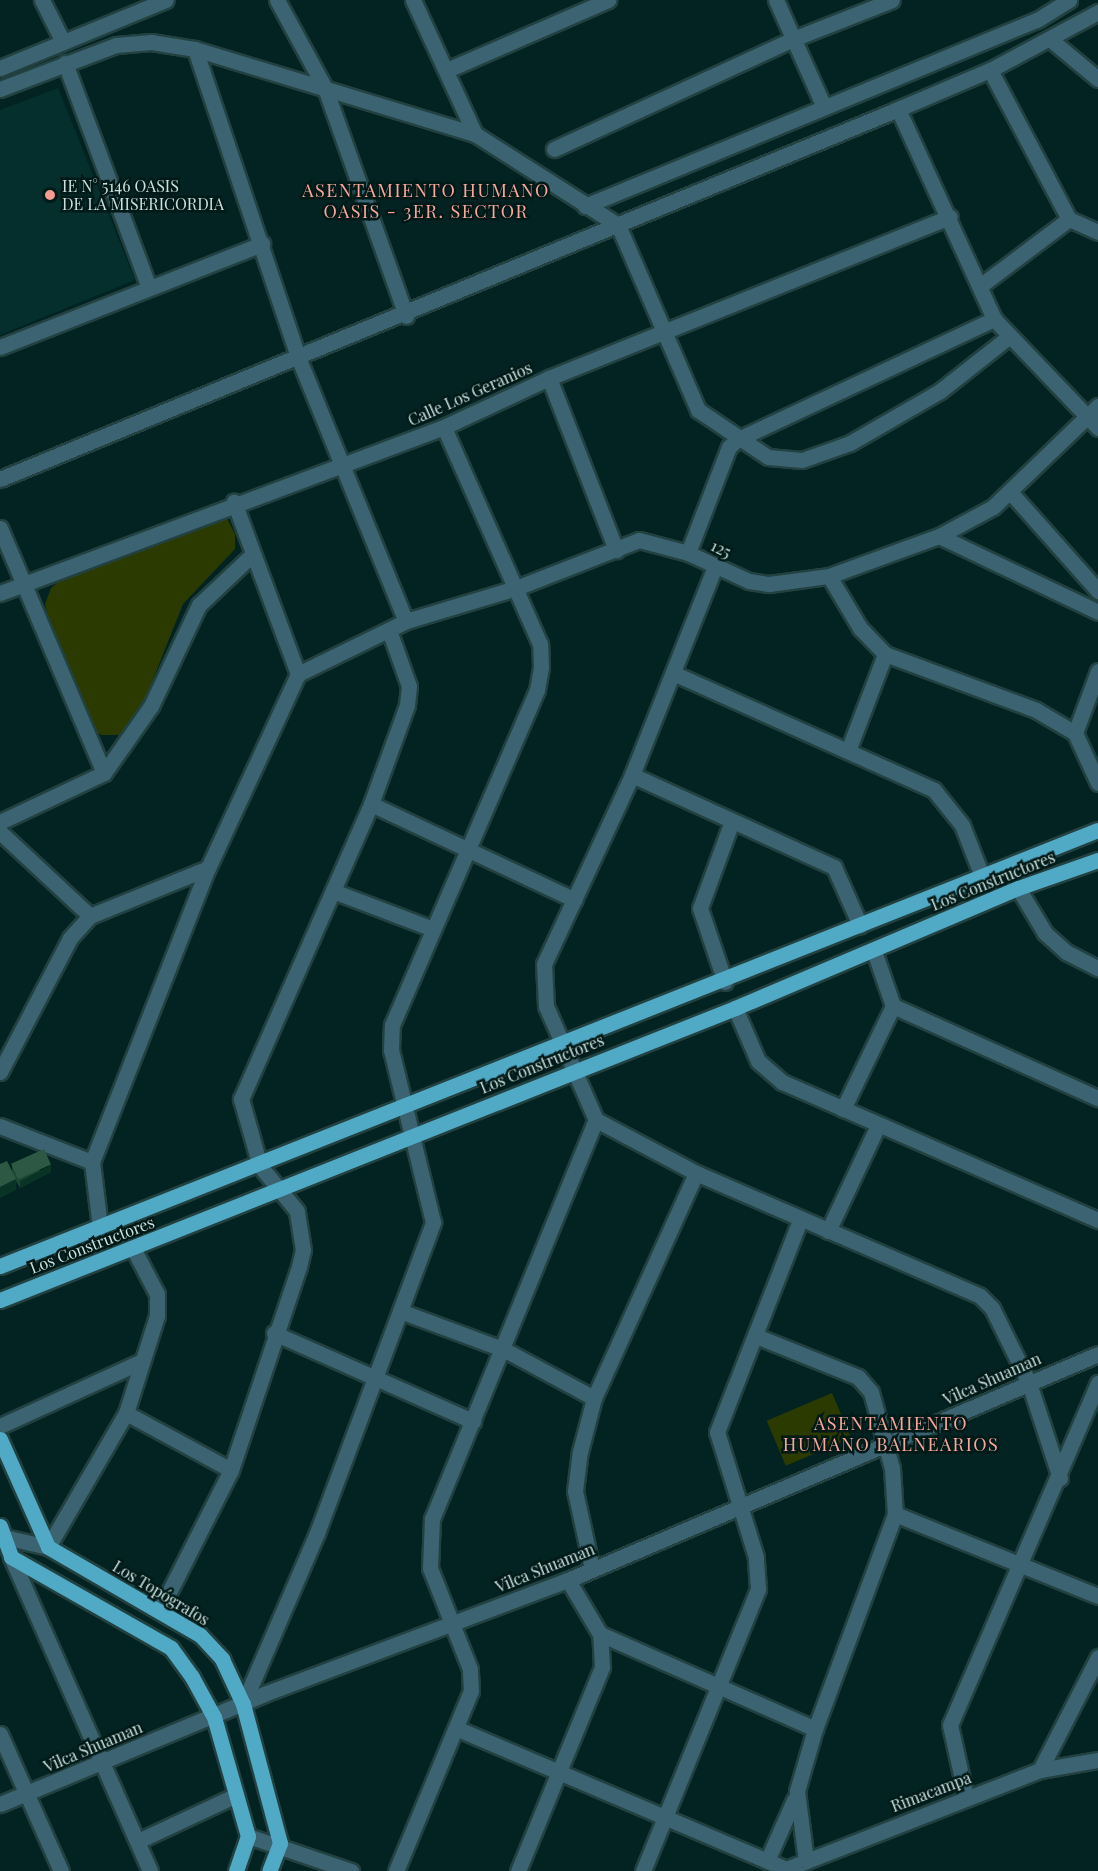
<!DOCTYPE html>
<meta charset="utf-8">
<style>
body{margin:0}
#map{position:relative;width:1098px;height:1871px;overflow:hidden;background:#022322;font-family:"Playfair Display",serif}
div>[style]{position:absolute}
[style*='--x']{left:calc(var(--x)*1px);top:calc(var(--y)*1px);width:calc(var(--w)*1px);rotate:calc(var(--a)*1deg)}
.built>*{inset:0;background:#042f2d}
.green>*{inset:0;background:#2b3b00;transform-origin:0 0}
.roads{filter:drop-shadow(2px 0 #224140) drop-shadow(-2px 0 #224140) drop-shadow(0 2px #224140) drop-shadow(0 -2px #224140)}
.minor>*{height:15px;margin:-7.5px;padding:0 7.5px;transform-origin:7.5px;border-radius:7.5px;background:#3b6371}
.major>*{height:15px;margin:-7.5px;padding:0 7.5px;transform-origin:7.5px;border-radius:7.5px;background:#50a9c5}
.wall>*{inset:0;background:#1a4832}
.shaded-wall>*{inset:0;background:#093324}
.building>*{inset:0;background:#2d5944;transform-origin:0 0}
.dots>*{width:16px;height:16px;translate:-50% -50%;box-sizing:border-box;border:3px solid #001a18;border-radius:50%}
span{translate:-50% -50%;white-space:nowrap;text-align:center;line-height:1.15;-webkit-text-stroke:5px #001a18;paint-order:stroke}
.poi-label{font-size:16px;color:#c9e0dd}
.left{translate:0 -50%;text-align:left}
.street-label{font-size:16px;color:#c9e0dd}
.neighbourhood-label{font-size:18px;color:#f9a69c;letter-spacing:1.5px}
</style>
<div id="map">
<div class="built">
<i style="clip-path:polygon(58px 88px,135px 280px,0 335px,0 110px)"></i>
</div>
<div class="green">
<i style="clip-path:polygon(224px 513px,235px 534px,235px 549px,183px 604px,138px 717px,123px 735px,101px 735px,92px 728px,50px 625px,45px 604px,51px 588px,64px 577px)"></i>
<i style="left:832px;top:1393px;width:49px;height:71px;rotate:67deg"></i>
</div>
<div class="roads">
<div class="minor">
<i style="--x:42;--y:0;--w:47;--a:63.4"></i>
<i style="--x:277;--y:0;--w:100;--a:61.4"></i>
<i style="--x:325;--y:88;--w:242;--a:70.4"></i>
<i style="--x:413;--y:0;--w:148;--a:65.2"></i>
<i style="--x:776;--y:0;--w:117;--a:65.8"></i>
<i style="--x:1051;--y:40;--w:61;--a:39.7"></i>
<i style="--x:195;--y:49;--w:325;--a:71.5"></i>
<i style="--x:298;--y:357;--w:285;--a:67.8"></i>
<i style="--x:65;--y:63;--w:237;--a:69.5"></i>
<i style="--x:0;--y:68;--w:179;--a:-22.3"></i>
<i style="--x:447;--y:70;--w:176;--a:-23.5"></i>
<i style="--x:990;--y:70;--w:169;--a:62.1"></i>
<i style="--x:1069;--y:219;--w:32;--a:24"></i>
<i style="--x:0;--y:89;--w:124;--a:-20.8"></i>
<i style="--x:116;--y:45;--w:35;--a:-5"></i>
<i style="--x:151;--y:42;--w:45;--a:9"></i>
<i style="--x:195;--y:49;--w:293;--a:16.9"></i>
<i style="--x:475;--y:134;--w:169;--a:32.5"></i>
<i style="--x:618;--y:225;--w:202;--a:66.6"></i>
<i style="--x:698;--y:410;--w:84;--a:33.9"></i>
<i style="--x:768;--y:457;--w:34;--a:5"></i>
<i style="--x:802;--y:460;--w:51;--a:-19.5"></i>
<i style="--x:850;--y:443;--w:104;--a:-30"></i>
<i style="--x:940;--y:391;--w:85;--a:-38.3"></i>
<i style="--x:898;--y:109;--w:231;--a:65.4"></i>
<i style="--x:994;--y:319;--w:151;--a:46.3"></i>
<i style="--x:554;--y:149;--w:263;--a:-24.7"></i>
<i style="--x:793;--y:39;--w:106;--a:-21.5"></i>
<i style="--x:585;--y:206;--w:489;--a:-22.4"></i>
<i style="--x:1037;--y:20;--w:38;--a:-32"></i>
<i style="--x:980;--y:286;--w:111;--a:-37"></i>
<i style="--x:0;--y:347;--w:282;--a:-21.5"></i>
<i style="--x:549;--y:378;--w:185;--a:68.7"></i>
<i style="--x:0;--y:479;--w:971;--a:-22.39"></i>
<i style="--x:898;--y:109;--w:100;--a:-23"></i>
<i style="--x:990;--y:70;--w:123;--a:-28.2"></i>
<i style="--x:1012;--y:494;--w:130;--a:48.4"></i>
<i style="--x:0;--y:528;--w:266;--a:67"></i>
<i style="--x:939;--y:536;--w:176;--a:25.5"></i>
<i style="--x:688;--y:553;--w:114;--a:-68.9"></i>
<i style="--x:729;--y:447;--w:12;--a:-42"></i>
<i style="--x:738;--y:439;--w:283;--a:-25.1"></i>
<i style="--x:829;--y:576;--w:61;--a:59.2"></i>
<i style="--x:860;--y:628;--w:36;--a:46"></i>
<i style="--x:885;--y:654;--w:161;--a:20.3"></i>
<i style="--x:1036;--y:710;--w:45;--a:30.5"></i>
<i style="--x:1075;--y:733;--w:55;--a:65.3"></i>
<i style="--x:0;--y:593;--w:474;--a:-20.5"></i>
<i style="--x:444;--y:427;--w:116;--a:-25"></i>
<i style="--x:549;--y:378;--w:432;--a:-21.9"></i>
<i style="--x:673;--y:673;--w:286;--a:24.1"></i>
<i style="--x:934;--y:790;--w:45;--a:51.3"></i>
<i style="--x:962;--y:825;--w:55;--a:68.6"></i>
<i style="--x:298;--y:674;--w:120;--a:-26.1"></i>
<i style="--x:406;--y:621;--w:115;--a:-16.7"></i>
<i style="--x:516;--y:588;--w:132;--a:-21.3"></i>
<i style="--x:639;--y:540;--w:51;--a:14.9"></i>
<i style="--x:688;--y:553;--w:67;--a:24.7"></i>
<i style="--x:749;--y:581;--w:20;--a:9"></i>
<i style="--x:769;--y:584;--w:61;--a:-7.6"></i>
<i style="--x:829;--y:576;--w:117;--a:-20"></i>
<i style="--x:939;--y:536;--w:61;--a:-28.2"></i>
<i style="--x:993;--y:507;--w:146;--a:-43.9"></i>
<i style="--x:1075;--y:733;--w:66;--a:-69.6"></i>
<i style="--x:849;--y:748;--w:101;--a:-69"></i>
<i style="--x:632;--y:775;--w:222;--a:24.5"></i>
<i style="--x:834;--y:867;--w:64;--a:65.9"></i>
<i style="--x:371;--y:804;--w:225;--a:25.2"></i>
<i style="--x:0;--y:822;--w:115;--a:-25.2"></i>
<i style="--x:104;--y:773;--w:82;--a:-55"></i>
<i style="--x:151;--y:706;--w:112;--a:-64.6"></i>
<i style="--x:199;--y:605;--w:74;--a:-43.4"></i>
<i style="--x:0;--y:832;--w:123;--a:43"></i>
<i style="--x:1018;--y:888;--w:52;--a:59"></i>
<i style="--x:1045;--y:933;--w:28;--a:42"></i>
<i style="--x:1066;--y:952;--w:36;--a:27"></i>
<i style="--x:333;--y:891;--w:107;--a:20.8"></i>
<i style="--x:874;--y:951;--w:58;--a:70.9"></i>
<i style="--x:893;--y:1006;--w:225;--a:24.2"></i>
<i style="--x:725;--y:982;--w:78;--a:-108.7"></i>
<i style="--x:700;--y:908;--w:93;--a:-69.8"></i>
<i style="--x:735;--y:1008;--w:58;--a:66.5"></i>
<i style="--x:758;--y:1061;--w:32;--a:41"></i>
<i style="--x:782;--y:1082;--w:345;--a:23.6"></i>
<i style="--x:0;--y:1072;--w:151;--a:-62.4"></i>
<i style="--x:70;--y:938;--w:30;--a:-48"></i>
<i style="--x:90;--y:916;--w:127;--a:-22.1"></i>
<i style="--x:208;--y:868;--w:214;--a:-65.1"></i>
<i style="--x:298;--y:674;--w:184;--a:-110.4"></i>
<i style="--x:843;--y:1109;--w:114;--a:-64.1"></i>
<i style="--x:596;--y:1120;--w:113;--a:27.9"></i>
<i style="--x:696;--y:1173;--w:309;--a:23.4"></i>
<i style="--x:980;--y:1296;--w:17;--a:45"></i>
<i style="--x:992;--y:1308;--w:84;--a:63.7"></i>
<i style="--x:1029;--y:1383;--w:100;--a:71.9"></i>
<i style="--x:0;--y:1126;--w:99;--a:21.4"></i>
<i style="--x:100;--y:1227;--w:65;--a:-97"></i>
<i style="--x:92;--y:1162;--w:316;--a:-68.5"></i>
<i style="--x:828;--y:1231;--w:117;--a:-64.7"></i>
<i style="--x:400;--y:1311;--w:110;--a:20.3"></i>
<i style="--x:503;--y:1349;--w:103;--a:28.3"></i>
<i style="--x:274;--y:1333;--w:218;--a:23.9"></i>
<i style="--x:756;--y:1336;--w:110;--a:21.9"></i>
<i style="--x:858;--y:1377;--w:20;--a:49"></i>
<i style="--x:871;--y:1392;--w:79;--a:74.6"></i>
<i style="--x:892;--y:1468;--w:46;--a:86.3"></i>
<i style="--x:895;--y:1514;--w:229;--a:110.4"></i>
<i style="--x:815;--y:1729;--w:65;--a:106.2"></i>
<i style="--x:797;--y:1791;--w:71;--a:82.7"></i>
<i style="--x:126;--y:1413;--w:119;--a:28.5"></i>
<i style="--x:0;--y:1426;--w:156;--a:-24.6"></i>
<i style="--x:895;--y:1514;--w:219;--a:22"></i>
<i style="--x:0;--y:1536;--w:49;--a:12.9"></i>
<i style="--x:48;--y:1547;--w:155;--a:-59.8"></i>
<i style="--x:126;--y:1413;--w:102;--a:-72.3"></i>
<i style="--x:157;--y:1316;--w:22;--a:-90"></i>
<i style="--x:157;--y:1294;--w:50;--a:-117.6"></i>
<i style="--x:11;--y:1557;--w:343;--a:66.1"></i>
<i style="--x:592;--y:1569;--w:80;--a:-102.3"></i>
<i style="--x:575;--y:1491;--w:39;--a:-83"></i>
<i style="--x:580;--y:1452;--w:56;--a:-75.5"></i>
<i style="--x:594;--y:1398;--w:247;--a:-65.6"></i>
<i style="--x:160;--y:1610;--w:157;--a:-63.1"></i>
<i style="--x:231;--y:1470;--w:214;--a:-71.5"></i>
<i style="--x:299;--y:1267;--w:17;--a:-77"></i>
<i style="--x:303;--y:1250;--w:39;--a:-99"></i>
<i style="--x:297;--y:1211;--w:58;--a:-129.4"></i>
<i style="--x:260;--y:1166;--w:70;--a:-105.8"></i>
<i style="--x:241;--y:1099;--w:322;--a:-66.2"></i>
<i style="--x:371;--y:804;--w:105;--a:-70"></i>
<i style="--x:407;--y:705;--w:19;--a:-84"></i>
<i style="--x:409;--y:686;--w:59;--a:-109.7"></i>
<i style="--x:600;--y:1634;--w:235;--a:23.8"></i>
<i style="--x:243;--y:1704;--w:186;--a:-66.6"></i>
<i style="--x:317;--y:1533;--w:332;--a:-69.5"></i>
<i style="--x:433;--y:1222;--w:177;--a:-103.7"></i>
<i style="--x:391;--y:1050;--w:25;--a:-88"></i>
<i style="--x:392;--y:1025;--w:365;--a:-66.6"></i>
<i style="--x:537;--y:690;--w:23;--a:-80"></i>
<i style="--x:541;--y:667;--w:23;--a:-92"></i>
<i style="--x:540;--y:644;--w:237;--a:-113.9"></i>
<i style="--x:458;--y:1729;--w:354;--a:23.1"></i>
<i style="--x:0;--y:1734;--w:150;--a:66"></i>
<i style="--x:1040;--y:1770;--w:127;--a:-62.8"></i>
<i style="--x:966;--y:1797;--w:74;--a:-102.5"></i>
<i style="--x:950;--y:1725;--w:373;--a:-66.6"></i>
<i style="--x:0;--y:1804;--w:286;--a:-22.6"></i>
<i style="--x:264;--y:1694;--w:325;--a:-20.6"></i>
<i style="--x:568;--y:1580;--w:576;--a:-23.09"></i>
<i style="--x:248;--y:1836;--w:109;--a:18.8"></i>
<i style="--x:138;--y:1841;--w:108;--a:-25.1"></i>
<i style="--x:767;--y:1861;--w:67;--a:-66.1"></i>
<i style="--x:396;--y:1871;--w:195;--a:-67.4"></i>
<i style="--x:471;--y:1691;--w:22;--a:-93"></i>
<i style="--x:470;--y:1669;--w:109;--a:-111.6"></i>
<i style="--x:430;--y:1568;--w:49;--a:-87.7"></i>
<i style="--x:432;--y:1519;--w:431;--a:-67.7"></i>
<i style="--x:596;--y:1120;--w:124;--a:-113.7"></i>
<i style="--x:546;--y:1006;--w:42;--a:-92.7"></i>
<i style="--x:544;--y:964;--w:208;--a:-65"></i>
<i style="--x:632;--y:775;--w:225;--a:-68.3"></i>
<i style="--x:518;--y:1871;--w:221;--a:-67.6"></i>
<i style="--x:602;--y:1667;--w:33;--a:-93"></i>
<i style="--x:600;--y:1634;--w:63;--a:-120.7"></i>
<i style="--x:643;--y:1871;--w:305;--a:-67.8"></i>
<i style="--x:758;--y:1589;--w:32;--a:-94"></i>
<i style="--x:756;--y:1557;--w:131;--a:-107.3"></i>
<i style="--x:717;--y:1432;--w:228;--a:-68.6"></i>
<i style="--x:781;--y:1871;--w:278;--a:-21.3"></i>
<i style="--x:1040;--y:1770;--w:59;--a:-9.8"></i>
</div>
<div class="major">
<i style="--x:0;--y:1266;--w:1181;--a:-21.66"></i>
<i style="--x:0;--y:1300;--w:791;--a:-21.67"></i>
<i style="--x:735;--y:1008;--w:307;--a:-23"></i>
<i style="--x:1018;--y:888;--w:85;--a:-19.3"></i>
<i style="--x:0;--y:1439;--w:118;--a:66"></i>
<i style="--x:48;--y:1547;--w:176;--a:30.1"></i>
<i style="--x:200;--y:1635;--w:33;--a:47"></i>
<i style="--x:222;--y:1659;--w:50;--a:65"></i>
<i style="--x:243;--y:1704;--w:144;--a:75.1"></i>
<i style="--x:280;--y:1843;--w:30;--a:111"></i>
<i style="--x:0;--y:1526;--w:33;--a:70"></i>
<i style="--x:11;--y:1557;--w:184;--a:29.6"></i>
<i style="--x:171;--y:1648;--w:36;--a:54"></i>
<i style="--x:192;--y:1677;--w:46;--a:61.2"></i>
<i style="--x:214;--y:1717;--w:124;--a:74.1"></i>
<i style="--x:248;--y:1836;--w:37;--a:109"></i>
</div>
</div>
<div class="wall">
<i style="clip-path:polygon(12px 1165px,51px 1172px,20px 1188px,16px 1181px,16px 1190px,12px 1170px)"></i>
</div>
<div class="shaded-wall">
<i style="clip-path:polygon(51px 1165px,51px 1172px,20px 1188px,20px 1181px)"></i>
<i style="clip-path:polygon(16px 1179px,16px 1190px,0 1198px,0 1187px)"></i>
</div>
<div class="building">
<i style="left:44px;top:1149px;width:17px;height:36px;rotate:66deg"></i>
<i style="clip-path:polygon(7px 1161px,16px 1179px,0 1187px,0 1164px)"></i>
</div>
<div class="dots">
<i style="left:50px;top:195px;background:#f59c91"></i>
</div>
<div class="poi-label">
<span class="left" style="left:62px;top:195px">IE N° 5146 OASIS<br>DE LA MISERICORDIA</span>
</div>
<div class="street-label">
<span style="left:470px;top:394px;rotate:-24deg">Calle Los Geranios</span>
<span style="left:721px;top:549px;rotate:27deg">125</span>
<span style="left:993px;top:881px;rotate:-22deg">Los Constructores</span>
<span style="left:542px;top:1064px;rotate:-22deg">Los Constructores</span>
<span style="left:92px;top:1245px;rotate:-21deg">Los Constructores</span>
<span style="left:992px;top:1379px;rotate:-24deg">Vilca Shuaman</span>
<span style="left:545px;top:1568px;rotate:-22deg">Vilca Shuaman</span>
<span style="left:161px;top:1593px;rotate:31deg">Los Topógrafos</span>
<span style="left:93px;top:1747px;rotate:-23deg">Vilca Shuaman</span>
<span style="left:931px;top:1792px;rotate:-21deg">Rimacampa</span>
</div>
<div class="neighbourhood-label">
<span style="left:426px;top:201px">ASENTAMIENTO HUMANO<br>OASIS - 3ER. SECTOR</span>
<span style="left:891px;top:1434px">ASENTAMIENTO<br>HUMANO BALNEARIOS</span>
</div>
</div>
